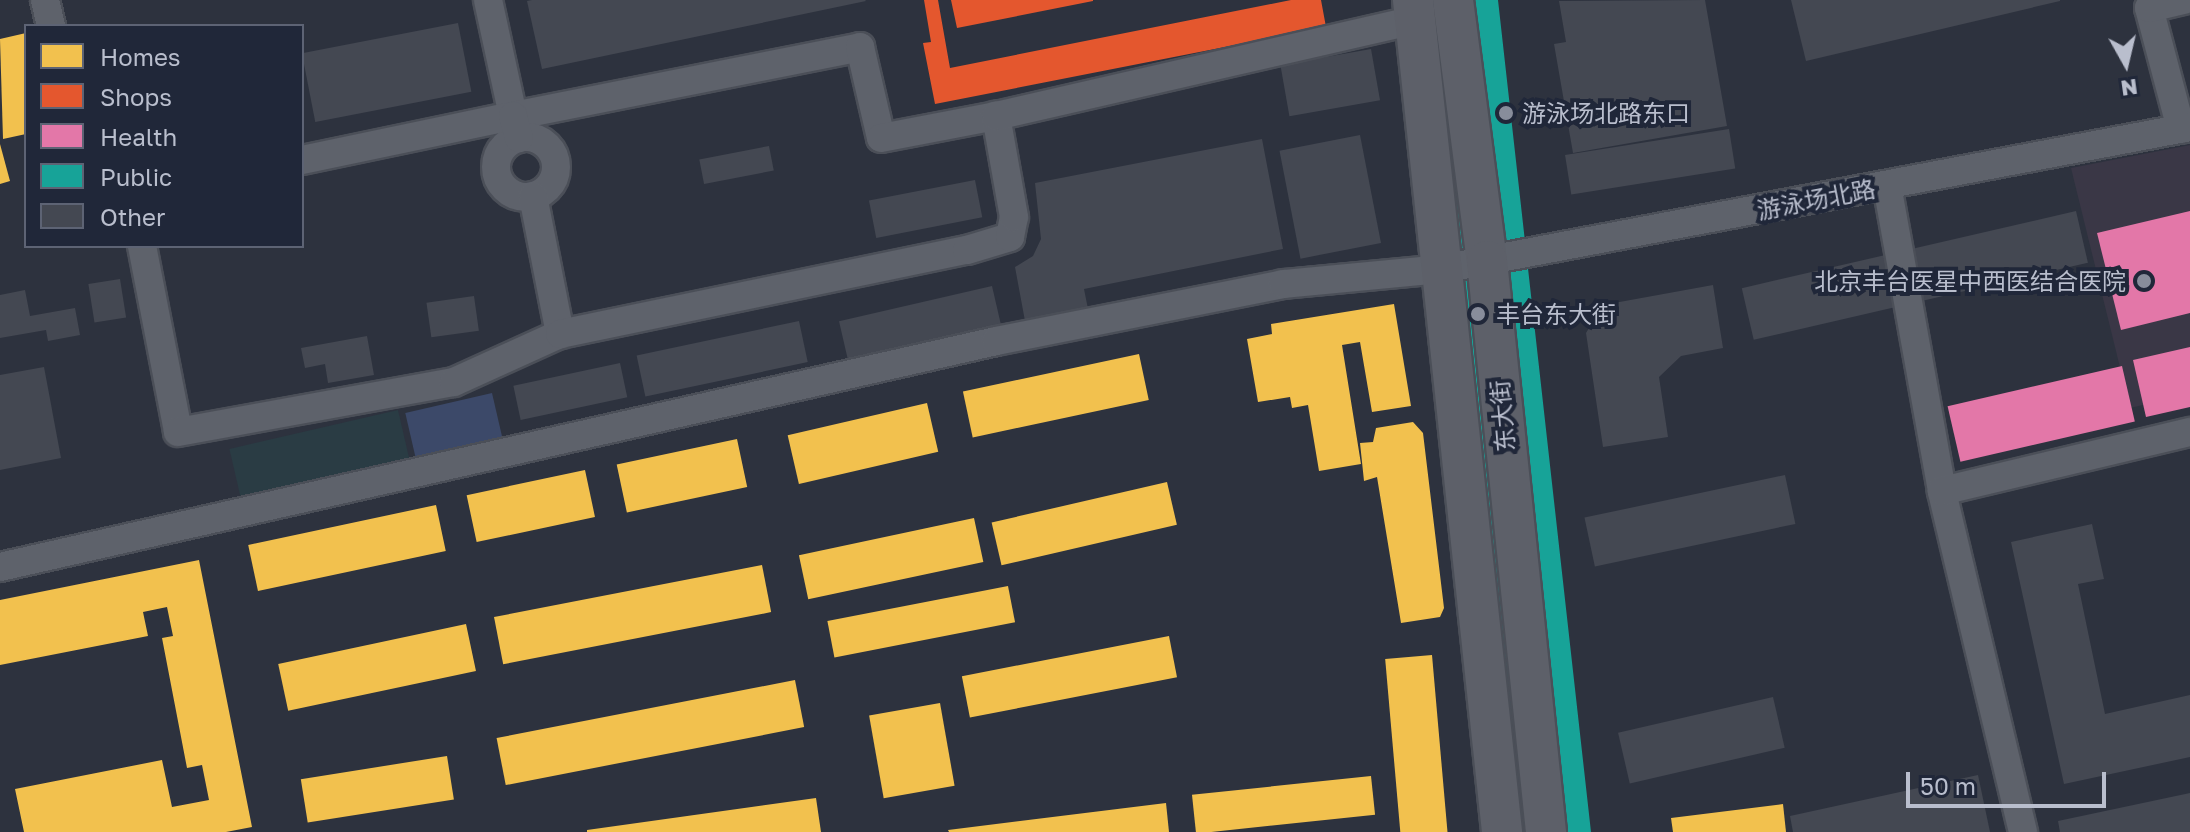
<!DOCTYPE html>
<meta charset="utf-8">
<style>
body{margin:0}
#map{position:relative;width:2190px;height:832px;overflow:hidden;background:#2d323e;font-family:"Golos Text","Noto Sans SC",sans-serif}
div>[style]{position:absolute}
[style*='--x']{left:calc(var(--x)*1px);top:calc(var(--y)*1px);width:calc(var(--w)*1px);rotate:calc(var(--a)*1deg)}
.medical>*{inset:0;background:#3a3746}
.green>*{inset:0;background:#2a3c44;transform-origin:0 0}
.water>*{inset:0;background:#3c4969;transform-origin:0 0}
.homes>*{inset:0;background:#f2c14e;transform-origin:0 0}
.shops>*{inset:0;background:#e4572e}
.health>*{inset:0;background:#e377a8;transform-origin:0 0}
.public>*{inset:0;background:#17a398}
.building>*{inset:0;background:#444852;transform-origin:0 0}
.roads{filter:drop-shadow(2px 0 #4b4f58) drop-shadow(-2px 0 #4b4f58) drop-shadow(0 2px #4b4f58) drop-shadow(0 -2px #4b4f58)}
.street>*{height:28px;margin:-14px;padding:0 14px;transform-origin:14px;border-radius:14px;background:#5e626b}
.street>.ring{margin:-14px;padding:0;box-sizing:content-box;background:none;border:28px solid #5e626b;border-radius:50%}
.secondary>*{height:40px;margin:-20px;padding:0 20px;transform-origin:20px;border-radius:20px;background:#5d6069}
.dots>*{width:22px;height:22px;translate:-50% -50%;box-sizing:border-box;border:4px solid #202739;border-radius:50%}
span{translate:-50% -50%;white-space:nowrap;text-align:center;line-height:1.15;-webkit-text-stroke:8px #202739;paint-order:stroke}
.poi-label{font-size:24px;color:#b9becd}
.left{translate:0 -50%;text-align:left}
.right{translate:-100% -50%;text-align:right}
.street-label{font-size:24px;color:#b9becd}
.legend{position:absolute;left:24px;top:24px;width:280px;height:224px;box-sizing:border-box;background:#202739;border:2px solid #5d6374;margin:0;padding:10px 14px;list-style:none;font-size:24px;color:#b9becd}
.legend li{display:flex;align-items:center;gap:16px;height:40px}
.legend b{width:40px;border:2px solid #5d6374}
.north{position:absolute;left:2086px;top:24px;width:80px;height:80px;-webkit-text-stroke:6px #202739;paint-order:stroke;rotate:172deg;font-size:22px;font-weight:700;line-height:32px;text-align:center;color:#b9becd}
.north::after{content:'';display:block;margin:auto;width:28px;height:36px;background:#b9becd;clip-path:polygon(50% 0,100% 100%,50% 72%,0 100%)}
.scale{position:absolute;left:1906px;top:772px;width:200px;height:36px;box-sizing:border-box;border:4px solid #b9becd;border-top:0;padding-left:10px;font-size:24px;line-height:28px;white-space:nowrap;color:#b9becd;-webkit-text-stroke:6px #202739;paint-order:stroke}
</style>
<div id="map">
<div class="medical">
<i style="clip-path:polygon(2190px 145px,2190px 394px,2130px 408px,2071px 168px)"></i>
</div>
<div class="green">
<i style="left:398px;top:410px;width:57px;height:173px;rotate:77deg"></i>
</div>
<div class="water">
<i style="left:492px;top:393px;width:55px;height:89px;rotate:77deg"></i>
</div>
<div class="homes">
<i style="clip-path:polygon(26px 33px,26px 134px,3px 139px,0 39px)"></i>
<i style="clip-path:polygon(0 144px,10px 181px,0 184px)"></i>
<i style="clip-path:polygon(1394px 304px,1411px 406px,1372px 412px,1360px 342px,1342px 345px,1361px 464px,1319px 471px,1308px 405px,1292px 408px,1290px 397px,1258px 402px,1247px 339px,1272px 334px,1271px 324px)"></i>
<i style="left:1139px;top:354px;width:47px;height:180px;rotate:78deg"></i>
<i style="left:927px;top:403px;width:50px;height:143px;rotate:77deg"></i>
<i style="clip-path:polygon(1413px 422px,1423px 433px,1444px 608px,1440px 617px,1401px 623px,1377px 477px,1364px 481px,1360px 443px,1373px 442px,1376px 428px)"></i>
<i style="left:737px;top:439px;width:49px;height:123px;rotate:78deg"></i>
<i style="left:585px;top:470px;width:48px;height:121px;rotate:78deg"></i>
<i style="left:1167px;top:482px;width:44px;height:180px;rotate:77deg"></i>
<i style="left:436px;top:505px;width:47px;height:192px;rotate:78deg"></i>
<i style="left:974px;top:518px;width:45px;height:179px;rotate:78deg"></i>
<i style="clip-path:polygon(199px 560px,252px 827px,226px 832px,24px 832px,15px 789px,162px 760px,172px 807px,209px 800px,202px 765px,187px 768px,162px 638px,173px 636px,167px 607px,143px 612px,148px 636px,0 665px,0 600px)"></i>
<i style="left:762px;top:565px;width:48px;height:273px;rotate:79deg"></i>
<i style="left:1008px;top:586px;width:37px;height:184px;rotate:79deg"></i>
<i style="left:466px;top:624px;width:48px;height:192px;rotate:78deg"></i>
<i style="left:1169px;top:636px;width:42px;height:211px;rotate:79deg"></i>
<i style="left:1432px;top:655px;width:178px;height:47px;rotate:85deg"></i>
<i style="left:795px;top:680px;width:48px;height:304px;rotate:79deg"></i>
<i style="left:940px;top:703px;width:84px;height:72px;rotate:80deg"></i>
<i style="left:447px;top:756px;width:44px;height:148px;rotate:81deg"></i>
<i style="left:1371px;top:776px;width:39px;height:180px;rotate:84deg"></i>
<i style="clip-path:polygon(816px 798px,821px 832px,587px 832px,587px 830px)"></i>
<i style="clip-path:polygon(1166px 803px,1169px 832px,949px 832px,948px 830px)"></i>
<i style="clip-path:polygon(1783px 804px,1786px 832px,1673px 832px,1671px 818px)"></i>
</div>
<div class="shops">
<i style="clip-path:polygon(924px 0,938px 0,950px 68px,1291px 0,1321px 0,1326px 27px,935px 104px,923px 43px,931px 42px)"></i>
<i style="clip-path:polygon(951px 0,1093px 0,1093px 1px,957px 28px)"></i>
</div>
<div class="health">
<i style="clip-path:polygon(2190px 211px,2190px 313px,2121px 330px,2097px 233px)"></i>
<i style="clip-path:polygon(2190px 347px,2190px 407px,2146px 417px,2133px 360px)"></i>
<i style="left:2122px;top:366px;width:57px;height:179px;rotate:77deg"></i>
</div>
<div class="public">
<i style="clip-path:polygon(1396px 0,1498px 0,1591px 832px,1541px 832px,1539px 816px,1491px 823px)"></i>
</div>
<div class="building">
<i style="clip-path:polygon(532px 0,865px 0,866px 1px,542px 69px,527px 1px)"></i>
<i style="clip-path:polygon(1705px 0,1727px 126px,1573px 153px,1554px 44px,1566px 42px,1559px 1px)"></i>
<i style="clip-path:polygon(1791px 0,2060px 0,2060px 1px,1806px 61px)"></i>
<i style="left:458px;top:23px;width:70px;height:159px;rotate:79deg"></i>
<i style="left:1371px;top:49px;width:52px;height:92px;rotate:80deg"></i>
<i style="left:1729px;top:129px;width:40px;height:166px;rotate:81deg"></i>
<i style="left:1360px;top:135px;width:110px;height:82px;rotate:79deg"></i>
<i style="clip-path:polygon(1262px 139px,1283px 249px,1084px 289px,1088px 309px,1025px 321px,1015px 267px,1033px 256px,1041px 239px,1035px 183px)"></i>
<i style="left:769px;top:146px;width:25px;height:71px;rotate:79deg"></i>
<i style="left:975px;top:180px;width:38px;height:108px;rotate:79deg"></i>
<i style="left:2076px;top:211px;width:53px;height:343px;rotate:77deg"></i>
<i style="left:120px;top:279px;width:39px;height:32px;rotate:81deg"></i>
<i style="clip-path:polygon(1713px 285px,1723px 348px,1681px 356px,1659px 377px,1668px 437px,1603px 447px,1586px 333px,1603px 305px)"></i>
<i style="left:992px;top:286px;width:39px;height:157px;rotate:77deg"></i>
<i style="clip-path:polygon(25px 290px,30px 316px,75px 308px,80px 335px,48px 341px,46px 330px,0 338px,0 295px)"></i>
<i style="left:474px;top:296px;width:35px;height:48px;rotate:82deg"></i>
<i style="left:799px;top:321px;width:42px;height:166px;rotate:78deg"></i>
<i style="clip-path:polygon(367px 336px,374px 375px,328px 383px,325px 364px,305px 368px,301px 348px)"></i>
<i style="left:620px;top:363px;width:35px;height:109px;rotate:78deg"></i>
<i style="clip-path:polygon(44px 367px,61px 458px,0 470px,0 375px)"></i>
<i style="left:1785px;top:475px;width:50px;height:205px;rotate:78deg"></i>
<i style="clip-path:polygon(2092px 524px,2104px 579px,2078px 584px,2105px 714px,2190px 695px,2190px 757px,2064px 784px,2011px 542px)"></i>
<i style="left:1773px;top:697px;width:52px;height:159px;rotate:77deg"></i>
<i style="clip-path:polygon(1978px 775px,1990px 832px,1793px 832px,1790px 816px)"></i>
<i style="clip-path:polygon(2190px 793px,2190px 832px,2060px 832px,2058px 821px)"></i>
</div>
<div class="roads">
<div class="street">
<i style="--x:45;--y:0;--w:27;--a:77"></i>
<i style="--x:488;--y:0;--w:119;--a:77.8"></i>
<i style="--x:513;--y:116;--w:354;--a:-11.2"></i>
<i style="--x:860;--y:47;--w:93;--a:77"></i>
<i style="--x:881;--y:138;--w:117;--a:-10.8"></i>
<i style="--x:2181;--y:129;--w:125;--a:-104.8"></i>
<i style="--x:2149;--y:8;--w:37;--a:-13"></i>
<i class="ring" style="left:496px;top:137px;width:32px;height:32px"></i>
<i style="--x:302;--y:160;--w:216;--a:-11.8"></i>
<i style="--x:513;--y:116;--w:23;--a:75"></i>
<i style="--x:1887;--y:185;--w:311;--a:79.8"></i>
<i style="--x:533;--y:196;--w:141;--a:78.9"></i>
<i style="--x:142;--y:246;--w:189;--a:79"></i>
<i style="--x:178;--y:432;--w:280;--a:-10.3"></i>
<i style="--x:454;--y:382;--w:116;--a:-24.4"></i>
<i style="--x:560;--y:334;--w:416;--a:-11.7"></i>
<i style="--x:967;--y:250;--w:45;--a:-16.8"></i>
<i style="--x:1010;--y:237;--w:20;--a:-79"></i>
<i style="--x:1014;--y:217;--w:103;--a:-100.1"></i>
<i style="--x:996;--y:116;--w:431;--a:-12.9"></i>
<i style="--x:0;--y:567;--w:1021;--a:-12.78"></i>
<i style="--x:996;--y:341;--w:293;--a:-11.2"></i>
<i style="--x:1283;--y:284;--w:160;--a:-5.4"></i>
<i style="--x:1442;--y:269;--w:761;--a:-10.75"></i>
<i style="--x:2023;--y:832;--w:350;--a:-103.4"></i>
<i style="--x:1942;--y:491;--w:255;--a:-13.4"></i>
</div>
<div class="secondary">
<i style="--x:1413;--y:0;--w:837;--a:83.89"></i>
<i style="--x:1453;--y:0;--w:263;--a:82.6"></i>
<i style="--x:1487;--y:261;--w:574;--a:84.1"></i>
</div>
</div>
<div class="dots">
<i style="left:1506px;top:113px;background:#888d9b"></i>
<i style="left:2144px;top:281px;background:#888d9b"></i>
<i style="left:1478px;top:314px;background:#888d9b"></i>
</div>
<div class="poi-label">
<span class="left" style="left:1522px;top:113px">游泳场北路东口</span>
<span class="right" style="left:2126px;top:281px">北京丰台医星中西医结合医院</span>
<span class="left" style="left:1496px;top:314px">丰台东大街</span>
</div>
<div class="street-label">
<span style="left:1816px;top:199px;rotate:-11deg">游泳场北路</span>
<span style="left:1502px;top:416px;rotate:-95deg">东大街</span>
</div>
<ul class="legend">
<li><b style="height:22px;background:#f2c14e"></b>Homes</li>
<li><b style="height:22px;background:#e4572e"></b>Shops</li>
<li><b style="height:22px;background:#e377a8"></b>Health</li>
<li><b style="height:22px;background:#17a398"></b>Public</li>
<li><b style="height:22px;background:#444852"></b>Other</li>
</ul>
<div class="north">N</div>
<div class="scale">50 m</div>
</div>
